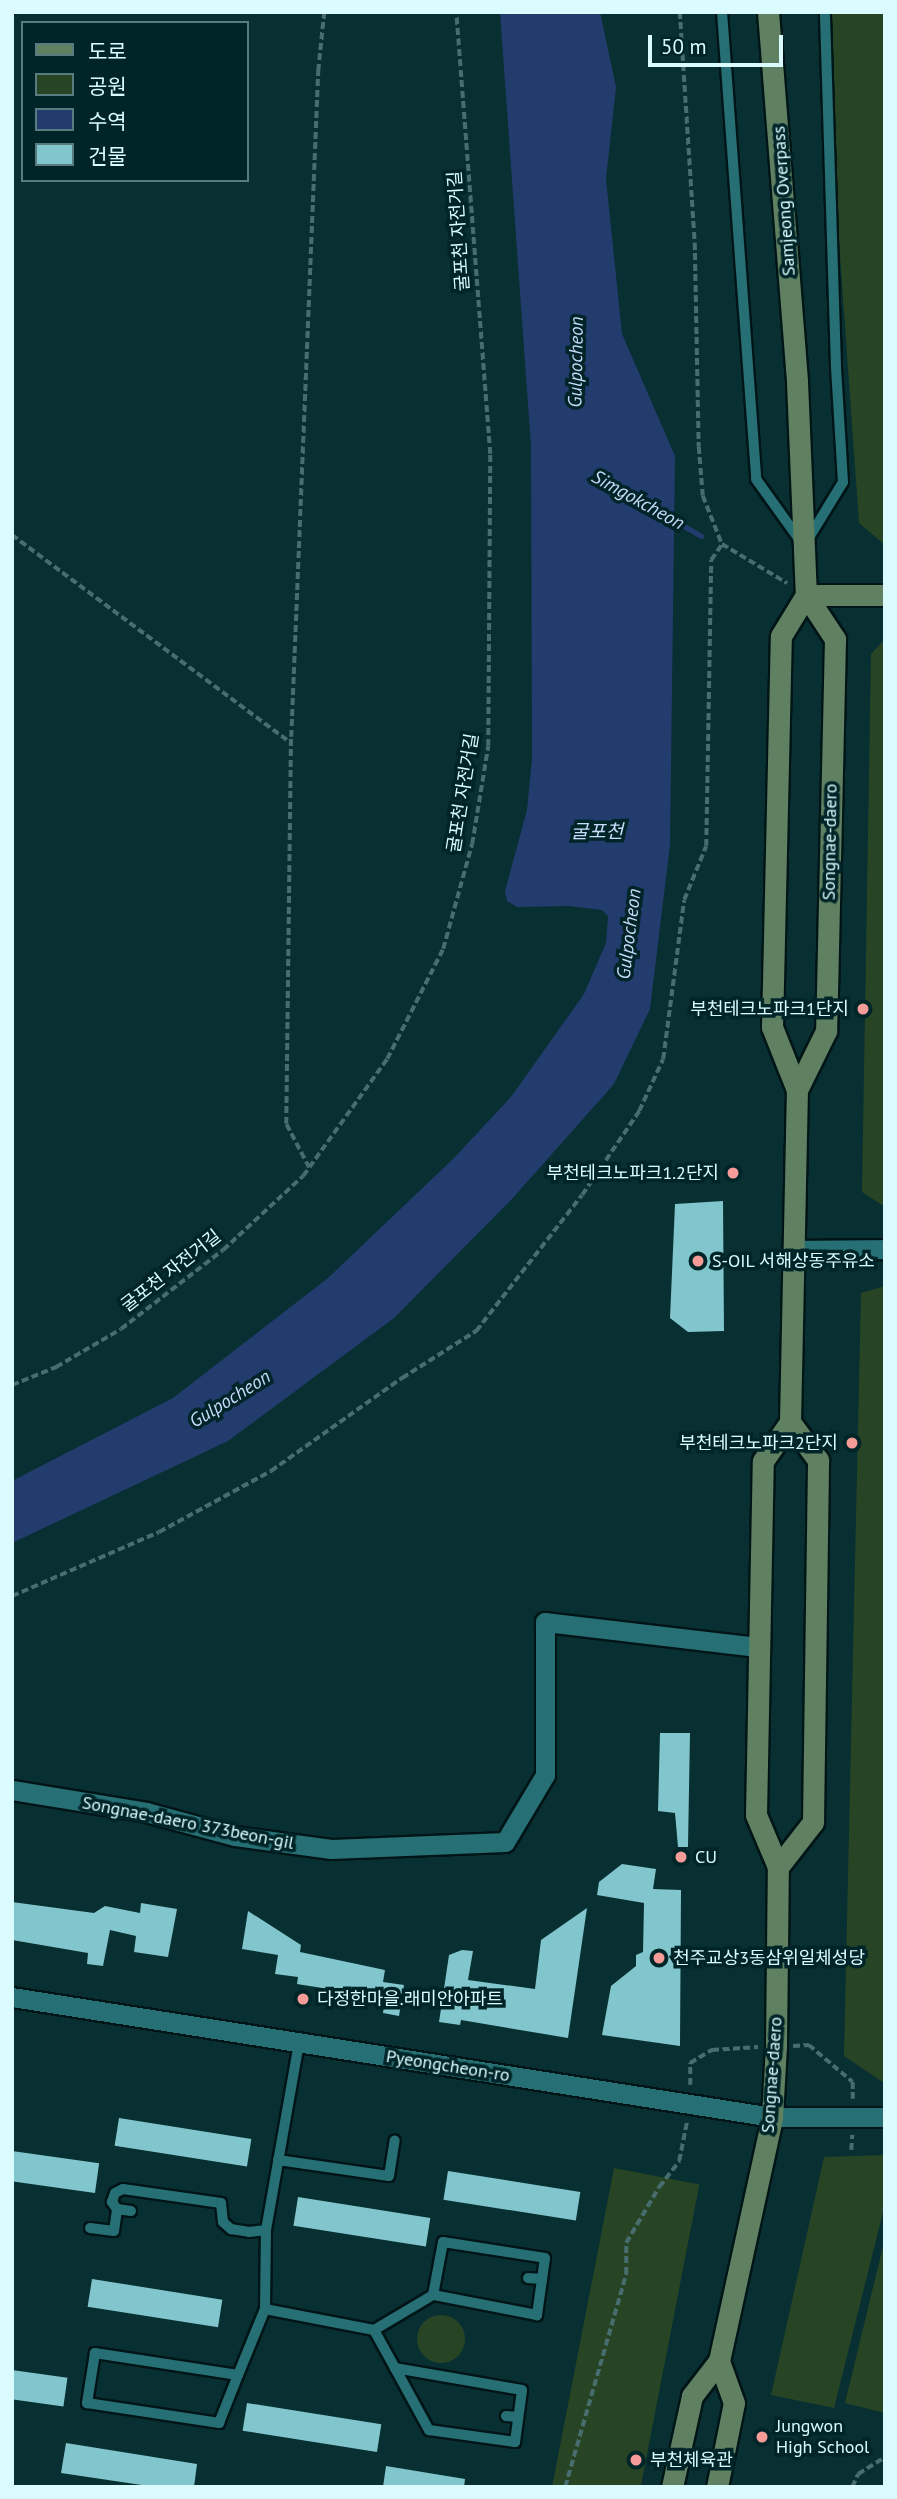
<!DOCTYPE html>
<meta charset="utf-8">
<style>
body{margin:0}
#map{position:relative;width:897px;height:2499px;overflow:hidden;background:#082f32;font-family:"PT Sans","Noto Sans KR",sans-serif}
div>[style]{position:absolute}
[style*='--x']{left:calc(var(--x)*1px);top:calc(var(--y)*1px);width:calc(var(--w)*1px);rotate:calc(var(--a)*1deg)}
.green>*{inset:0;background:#274524;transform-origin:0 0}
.round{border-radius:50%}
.water>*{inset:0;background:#233c6e}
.stream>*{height:5px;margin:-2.5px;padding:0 2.5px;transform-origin:2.5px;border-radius:2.5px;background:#233c6e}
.building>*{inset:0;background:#80c6cc;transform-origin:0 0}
.path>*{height:3.5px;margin-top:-1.75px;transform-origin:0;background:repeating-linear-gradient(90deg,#476d6f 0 7px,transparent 0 10.5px)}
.roads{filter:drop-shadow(2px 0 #011517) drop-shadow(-2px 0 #011517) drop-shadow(0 2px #011517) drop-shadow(0 -2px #011517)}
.lane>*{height:10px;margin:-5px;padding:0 5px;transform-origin:5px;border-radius:5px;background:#266f74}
.street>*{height:19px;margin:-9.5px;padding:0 9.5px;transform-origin:9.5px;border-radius:9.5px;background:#266f74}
.secondary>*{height:21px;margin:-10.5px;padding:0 10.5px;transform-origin:10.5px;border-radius:10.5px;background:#5f8162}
.dots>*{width:19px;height:19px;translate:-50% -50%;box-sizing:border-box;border:4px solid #002528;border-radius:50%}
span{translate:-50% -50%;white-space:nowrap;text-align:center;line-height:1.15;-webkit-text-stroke:7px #002528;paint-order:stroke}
.street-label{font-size:18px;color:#dafcfe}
.poi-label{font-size:18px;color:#dafcfe}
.right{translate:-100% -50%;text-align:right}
.left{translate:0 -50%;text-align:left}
.water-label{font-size:19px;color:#c8dafa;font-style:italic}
.frame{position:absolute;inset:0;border:14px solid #dafcfe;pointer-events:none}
.legend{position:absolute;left:21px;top:21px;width:228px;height:161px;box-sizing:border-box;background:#002528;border:2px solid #577b7e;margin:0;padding:9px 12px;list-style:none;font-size:21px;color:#dafcfe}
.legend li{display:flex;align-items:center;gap:14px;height:35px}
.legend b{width:35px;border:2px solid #577b7e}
.scale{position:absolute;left:648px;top:35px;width:135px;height:32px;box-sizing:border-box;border:4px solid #dafcfe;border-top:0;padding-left:9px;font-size:21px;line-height:24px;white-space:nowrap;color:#dafcfe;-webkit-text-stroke:5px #002528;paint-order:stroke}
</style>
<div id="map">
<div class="green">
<i style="clip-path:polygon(826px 12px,885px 12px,885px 545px,859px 523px,827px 72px)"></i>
<i style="clip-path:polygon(885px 639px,885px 1207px,862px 1192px,871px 654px)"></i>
<i style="clip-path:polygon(885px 1286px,885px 1996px,884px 2083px,844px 2056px,861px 1293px)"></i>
<i style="clip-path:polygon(885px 2155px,885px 2204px,834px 2408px,771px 2395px,824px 2157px)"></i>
<i style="left:614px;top:2168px;width:87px;height:327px;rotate:11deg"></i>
<i style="clip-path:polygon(885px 2238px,885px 2413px,845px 2403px)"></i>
<i class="round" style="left:417px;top:2315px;width:48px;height:48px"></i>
</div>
<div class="water">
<i style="clip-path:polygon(500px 12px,600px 12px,616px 87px,606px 179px,622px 334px,675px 456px,670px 845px,650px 1009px,614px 1084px,512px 1199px,394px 1318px,228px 1441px,12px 1543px,12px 1481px,173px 1398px,328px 1278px,454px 1158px,511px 1097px,584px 994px,606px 943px,608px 916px,602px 910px,569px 906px,517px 907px,507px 901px,505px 891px,527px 810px,532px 758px,531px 446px)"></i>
</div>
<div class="stream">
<i style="--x:670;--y:518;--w:36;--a:30"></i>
</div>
<div class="building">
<i style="clip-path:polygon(723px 1201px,724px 1331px,688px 1332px,670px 1318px,675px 1204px)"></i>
<i style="clip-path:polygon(660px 1733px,690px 1733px,688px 1847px,678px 1847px,675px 1813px,658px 1811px)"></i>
<i style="clip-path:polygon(622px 1864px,656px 1869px,653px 1889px,681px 1890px,680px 2046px,602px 2035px,611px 1986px,636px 1966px,636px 1955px,643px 1952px,644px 1903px,597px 1895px,599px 1882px)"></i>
<i style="clip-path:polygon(12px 1902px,94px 1913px,105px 1906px,140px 1913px,141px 1903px,177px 1909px,168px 1957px,134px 1952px,136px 1936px,110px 1930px,103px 1966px,87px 1964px,88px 1953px,12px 1940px)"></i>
<i style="clip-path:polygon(587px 1908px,568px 2038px,461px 2020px,460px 2025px,439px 2022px,449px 1955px,462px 1950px,473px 1951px,468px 1980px,535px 1989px,541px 1940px)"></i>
<i style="clip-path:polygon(248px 1911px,301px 1945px,300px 1952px,385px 1970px,383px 1982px,404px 1985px,399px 2016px,383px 2013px,385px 1998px,297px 1984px,298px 1977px,275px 1974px,278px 1955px,242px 1949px)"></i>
<i style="left:119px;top:2118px;width:134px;height:28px;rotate:9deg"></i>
<i style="left:12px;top:2151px;width:88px;height:30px;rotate:8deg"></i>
<i style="left:448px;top:2171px;width:134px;height:29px;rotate:9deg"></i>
<i style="left:298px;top:2197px;width:134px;height:29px;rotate:9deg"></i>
<i style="left:92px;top:2279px;width:132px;height:28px;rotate:9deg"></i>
<i style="left:12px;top:2370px;width:56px;height:29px;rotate:8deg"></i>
<i style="left:247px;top:2403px;width:136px;height:28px;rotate:9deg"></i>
<i style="clip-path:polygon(66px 2443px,197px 2464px,194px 2487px,155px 2487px,61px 2473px)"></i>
<i style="clip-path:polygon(386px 2466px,465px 2479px,464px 2487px,383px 2487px)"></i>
</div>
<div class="path">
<i style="--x:680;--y:12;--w:231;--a:86.3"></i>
<i style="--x:695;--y:243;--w:204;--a:88.9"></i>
<i style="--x:699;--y:447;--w:49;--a:85.3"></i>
<i style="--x:703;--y:496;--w:52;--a:68.4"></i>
<i style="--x:722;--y:544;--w:76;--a:31"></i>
<i style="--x:12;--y:535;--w:348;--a:36.7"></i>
<i style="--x:309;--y:1168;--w:50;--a:-117.6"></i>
<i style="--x:286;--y:1124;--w:387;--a:-89.3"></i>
<i style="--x:291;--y:737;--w:667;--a:-87.68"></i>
<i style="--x:318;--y:71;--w:59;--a:-84.2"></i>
<i style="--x:12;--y:1385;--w:48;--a:-22.2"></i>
<i style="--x:56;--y:1367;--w:75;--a:-30.3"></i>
<i style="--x:121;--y:1329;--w:129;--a:-37.8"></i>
<i style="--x:223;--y:1250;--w:109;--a:-42.8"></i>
<i style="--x:303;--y:1176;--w:144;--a:-54.3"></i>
<i style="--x:387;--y:1059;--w:123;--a:-63"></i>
<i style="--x:443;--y:949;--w:109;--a:-74.6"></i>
<i style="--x:472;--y:844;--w:99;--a:-80.7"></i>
<i style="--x:488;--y:746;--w:292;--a:-89.6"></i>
<i style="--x:490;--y:454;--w:443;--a:-94.4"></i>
<i style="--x:12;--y:1596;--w:160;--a:-23.5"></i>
<i style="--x:159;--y:1532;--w:128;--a:-28.6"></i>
<i style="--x:271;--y:1471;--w:161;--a:-35.4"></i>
<i style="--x:402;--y:1378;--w:88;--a:-32.4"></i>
<i style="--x:476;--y:1331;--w:172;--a:-52.1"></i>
<i style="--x:582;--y:1195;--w:102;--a:-55.8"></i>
<i style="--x:639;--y:1111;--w:57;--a:-65.2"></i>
<i style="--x:663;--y:1059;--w:160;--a:-82.5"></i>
<i style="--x:684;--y:900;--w:58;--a:-67.8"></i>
<i style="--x:706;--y:846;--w:286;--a:-89"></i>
<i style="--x:711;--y:560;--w:19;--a:-55"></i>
<i style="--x:793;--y:2046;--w:16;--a:-4"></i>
<i style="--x:809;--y:2045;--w:57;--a:40.1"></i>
<i style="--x:853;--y:2082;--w:17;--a:90"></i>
<i style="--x:690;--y:2085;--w:22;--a:-90"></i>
<i style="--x:690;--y:2063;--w:26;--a:-31"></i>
<i style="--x:712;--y:2050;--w:46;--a:-3.7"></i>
<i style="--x:851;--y:2150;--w:15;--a:-86"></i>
<i style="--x:565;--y:2487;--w:222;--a:-74"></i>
<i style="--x:626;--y:2274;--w:31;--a:-90"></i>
<i style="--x:626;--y:2243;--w:65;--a:-59.5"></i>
<i style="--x:659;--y:2187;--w:33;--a:-52"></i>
<i style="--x:679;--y:2161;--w:41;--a:-78.7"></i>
<i style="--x:852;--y:2487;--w:14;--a:-65"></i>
<i style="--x:858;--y:2474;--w:32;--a:-32"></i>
</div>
<div class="roads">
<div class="lane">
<i style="--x:722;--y:12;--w:468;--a:85.8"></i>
<i style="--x:756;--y:479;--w:74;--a:54.4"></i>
<i style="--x:807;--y:541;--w:69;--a:-58.6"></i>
<i style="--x:843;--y:482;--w:116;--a:-93.5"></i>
<i style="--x:836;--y:366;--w:354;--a:-91.8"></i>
<i style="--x:278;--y:2160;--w:112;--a:8.2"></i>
<i style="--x:389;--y:2176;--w:36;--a:-81"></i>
<i style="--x:131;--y:2211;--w:14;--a:-172"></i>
<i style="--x:117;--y:2209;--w:9;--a:-126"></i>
<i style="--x:112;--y:2202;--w:9;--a:-72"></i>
<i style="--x:115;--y:2193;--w:9;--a:-27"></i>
<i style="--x:123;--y:2189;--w:99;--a:8.1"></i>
<i style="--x:221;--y:2203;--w:19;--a:84"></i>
<i style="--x:223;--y:2222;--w:11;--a:41"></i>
<i style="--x:231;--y:2229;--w:18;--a:9"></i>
<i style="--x:249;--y:2232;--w:17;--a:-7"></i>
<i style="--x:90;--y:2228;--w:24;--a:7"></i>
<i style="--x:114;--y:2231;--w:22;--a:-82"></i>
<i style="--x:528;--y:2278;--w:14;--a:4"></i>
<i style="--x:265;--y:2309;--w:111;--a:10.9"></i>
<i style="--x:374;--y:2330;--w:43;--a:61.1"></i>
<i style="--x:395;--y:2368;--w:71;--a:61.3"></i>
<i style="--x:429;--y:2430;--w:87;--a:7.9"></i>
<i style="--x:515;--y:2442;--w:52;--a:-82.3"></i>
<i style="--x:522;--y:2390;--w:129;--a:-170.2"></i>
<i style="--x:374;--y:2330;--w:69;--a:-30.7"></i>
<i style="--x:433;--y:2295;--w:54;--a:-79.3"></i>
<i style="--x:443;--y:2242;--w:103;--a:8.9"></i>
<i style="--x:545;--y:2258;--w:58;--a:98"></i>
<i style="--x:537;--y:2315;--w:106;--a:-169.1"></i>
<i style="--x:238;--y:2375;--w:145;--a:-171.3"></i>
<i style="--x:95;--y:2353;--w:51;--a:99.1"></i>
<i style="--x:87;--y:2403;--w:134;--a:8.6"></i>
<i style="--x:219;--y:2423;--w:52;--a:-68.4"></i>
<i style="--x:238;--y:2375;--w:71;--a:-67.8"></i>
<i style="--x:265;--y:2309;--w:79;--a:-89.3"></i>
<i style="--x:266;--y:2230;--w:191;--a:-80"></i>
<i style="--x:506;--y:2416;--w:12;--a:5"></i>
</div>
<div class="street">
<i style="--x:795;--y:1250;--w:90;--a:-0.6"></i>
<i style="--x:12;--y:1790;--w:136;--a:9.3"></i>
<i style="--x:146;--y:1812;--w:92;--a:15.1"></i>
<i style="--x:235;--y:1836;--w:97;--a:7.7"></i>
<i style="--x:331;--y:1849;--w:174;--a:-2.3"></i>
<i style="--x:505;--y:1842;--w:78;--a:-59.2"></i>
<i style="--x:545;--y:1775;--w:153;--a:-90"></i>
<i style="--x:545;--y:1622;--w:215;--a:6.7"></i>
<i style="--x:12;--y:1997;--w:769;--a:8.97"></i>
<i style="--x:772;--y:2117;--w:113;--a:0"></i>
</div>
<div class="secondary">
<i style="--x:768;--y:12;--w:371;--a:85.5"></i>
<i style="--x:797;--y:382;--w:213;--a:87.6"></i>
<i style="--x:806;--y:595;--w:53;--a:56.6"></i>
<i style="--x:835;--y:639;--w:392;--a:91.3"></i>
<i style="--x:826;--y:1031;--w:66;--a:116.2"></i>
<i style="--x:806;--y:595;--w:79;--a:0"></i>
<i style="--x:778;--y:1867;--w:57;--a:-52.1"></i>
<i style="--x:813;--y:1822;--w:362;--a:-89.2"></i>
<i style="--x:818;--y:1460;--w:47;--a:-126.4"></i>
<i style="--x:672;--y:2487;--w:93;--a:-77.6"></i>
<i style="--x:692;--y:2396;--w:44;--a:-52.4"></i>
<i style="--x:719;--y:2361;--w:250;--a:-77.7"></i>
<i style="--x:772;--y:2117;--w:71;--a:-86.8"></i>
<i style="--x:776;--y:2046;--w:179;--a:-89.4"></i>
<i style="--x:778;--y:1867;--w:56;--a:-112.9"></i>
<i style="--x:756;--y:1815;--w:354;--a:-88.9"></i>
<i style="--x:763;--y:1461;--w:47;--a:-55.3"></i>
<i style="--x:790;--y:1422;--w:332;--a:-88.8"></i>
<i style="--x:797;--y:1090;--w:68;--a:-111.6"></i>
<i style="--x:772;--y:1027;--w:391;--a:-88.7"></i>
<i style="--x:781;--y:636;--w:48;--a:-58.6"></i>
<i style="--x:717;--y:2487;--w:86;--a:-78.6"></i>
<i style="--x:734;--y:2403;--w:45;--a:-109.7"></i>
</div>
</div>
<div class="dots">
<i style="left:863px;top:1009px;background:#f59b98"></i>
<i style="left:733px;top:1173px;background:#f59b98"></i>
<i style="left:698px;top:1261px;background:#f59b98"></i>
<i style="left:852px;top:1443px;background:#f59b98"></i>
<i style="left:681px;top:1857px;background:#f59b98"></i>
<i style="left:659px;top:1958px;background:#f59b98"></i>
<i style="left:303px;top:1999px;background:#f59b98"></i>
<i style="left:762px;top:2437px;background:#f59b98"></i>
<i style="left:636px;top:2460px;background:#f59b98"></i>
</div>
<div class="street-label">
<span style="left:784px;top:201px;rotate:-94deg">Samjeong Overpass</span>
<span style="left:459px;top:231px;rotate:-94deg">굴포천 자전거길</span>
<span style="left:463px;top:793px;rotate:-81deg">굴포천 자전거길</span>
<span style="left:830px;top:842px;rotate:-89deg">Songnae-daero</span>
<span style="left:171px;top:1271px;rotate:-38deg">굴포천 자전거길</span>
<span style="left:188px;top:1823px;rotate:11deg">Songnae-daero 373beon-gil</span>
<span style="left:448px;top:2066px;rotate:9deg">Pyeongcheon-ro</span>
<span style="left:772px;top:2075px;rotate:-86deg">Songnae-daero</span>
</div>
<div class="poi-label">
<span class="right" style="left:849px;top:1009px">부천테크노파크1단지</span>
<span class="right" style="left:719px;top:1173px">부천테크노파크1.2단지</span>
<span class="left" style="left:712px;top:1261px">S-OIL 서해상동주유소</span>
<span class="right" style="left:838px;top:1443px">부천테크노파크2단지</span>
<span class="left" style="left:695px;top:1857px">CU</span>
<span class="left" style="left:673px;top:1958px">천주교상3동삼위일체성당</span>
<span class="left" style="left:317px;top:1999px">다정한마을.래미안아파트</span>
<span class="left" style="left:776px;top:2437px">Jungwon<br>High School</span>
<span class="left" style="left:650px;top:2460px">부천체육관</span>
</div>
<div class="water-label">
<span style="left:576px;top:362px;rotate:-89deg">Gulpocheon</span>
<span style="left:638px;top:500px;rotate:29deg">Simgokcheon</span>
<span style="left:597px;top:832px">굴포천</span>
<span style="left:629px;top:934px;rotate:-83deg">Gulpocheon</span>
<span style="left:230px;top:1399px;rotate:-32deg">Gulpocheon</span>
</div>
<div class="frame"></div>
<ul class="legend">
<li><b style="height:9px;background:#5f8162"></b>도로</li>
<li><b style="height:19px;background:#274524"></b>공원</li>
<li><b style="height:19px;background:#233c6e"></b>수역</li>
<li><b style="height:19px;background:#80c6cc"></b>건물</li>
</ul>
<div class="scale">50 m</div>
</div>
